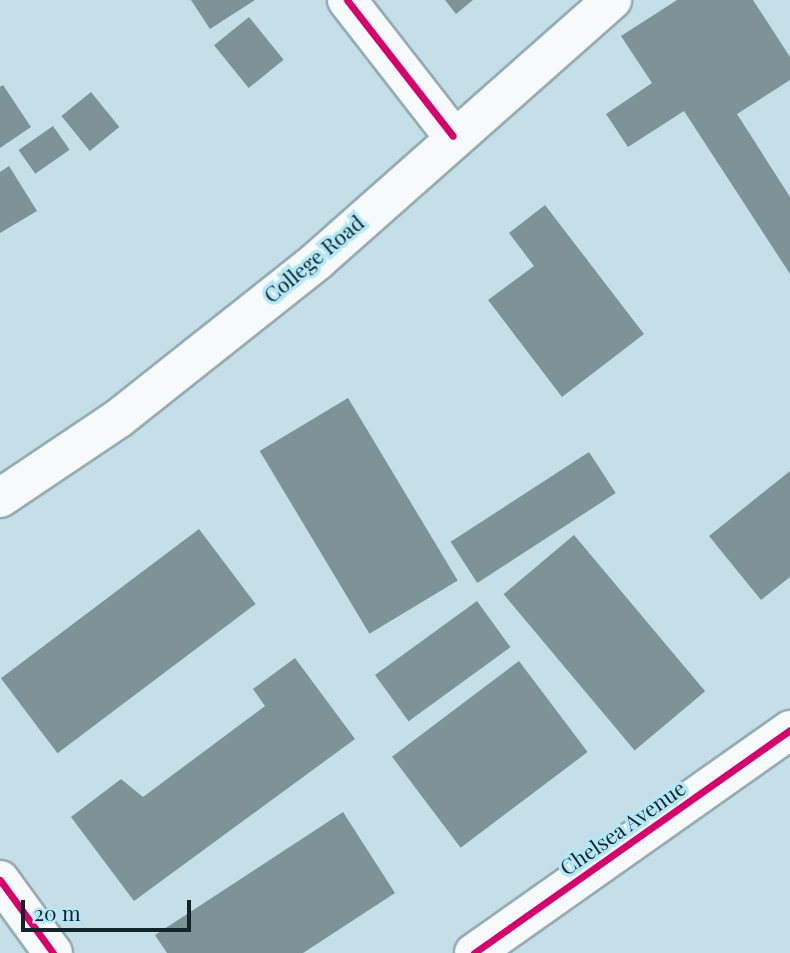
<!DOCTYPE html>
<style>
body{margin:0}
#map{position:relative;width:790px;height:953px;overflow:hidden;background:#c4dfe7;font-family:"Playfair Display",serif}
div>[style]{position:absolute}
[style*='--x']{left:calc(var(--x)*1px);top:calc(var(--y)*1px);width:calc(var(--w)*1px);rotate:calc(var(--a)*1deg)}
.building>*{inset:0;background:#7d9397;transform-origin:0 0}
.roads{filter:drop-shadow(2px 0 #97acb2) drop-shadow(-2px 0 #97acb2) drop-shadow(0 2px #97acb2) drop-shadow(0 -2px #97acb2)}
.street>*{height:38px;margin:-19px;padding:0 19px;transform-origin:19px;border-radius:19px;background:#f6fafb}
.secondary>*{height:38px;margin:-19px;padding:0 19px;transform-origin:19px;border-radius:19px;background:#f6fafb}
.cycleway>*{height:7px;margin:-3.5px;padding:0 3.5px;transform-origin:3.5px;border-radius:3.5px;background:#d6006c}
span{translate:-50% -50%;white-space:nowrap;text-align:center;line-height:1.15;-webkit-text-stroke:7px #b5e7f6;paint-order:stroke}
.street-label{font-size:21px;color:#11252b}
.scale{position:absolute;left:21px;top:900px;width:170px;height:32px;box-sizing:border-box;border:4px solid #11252b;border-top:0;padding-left:9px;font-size:21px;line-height:24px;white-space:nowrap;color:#11252b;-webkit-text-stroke:5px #b5e7f6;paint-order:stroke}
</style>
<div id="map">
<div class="building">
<i style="clip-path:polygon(191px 0,255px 0,210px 29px)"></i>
<i style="clip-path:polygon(445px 0,473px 0,456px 14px)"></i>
<i style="clip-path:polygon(677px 0,753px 0,790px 57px,790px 80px,737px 114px,790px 197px,790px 274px,684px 111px,628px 147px,606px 114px,652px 83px,621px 36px)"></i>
<i style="left:249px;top:17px;width:55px;height:45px;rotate:51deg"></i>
<i style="clip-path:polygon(3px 85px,31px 127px,0 148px,0 87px)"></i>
<i style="left:91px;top:92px;width:45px;height:38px;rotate:51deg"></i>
<i style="left:53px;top:126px;width:29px;height:42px;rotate:55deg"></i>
<i style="clip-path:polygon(9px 166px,37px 211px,0 233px,0 172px)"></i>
<i style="clip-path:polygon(545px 205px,644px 334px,562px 397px,488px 300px,534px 266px,509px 233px)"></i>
<i style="left:348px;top:398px;width:213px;height:103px;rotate:59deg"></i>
<i style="left:589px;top:452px;width:49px;height:165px;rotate:57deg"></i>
<i style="clip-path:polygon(790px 471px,790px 577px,761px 600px,709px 536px)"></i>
<i style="left:199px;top:529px;width:94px;height:248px;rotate:53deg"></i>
<i style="left:574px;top:535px;width:204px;height:92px;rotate:50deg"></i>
<i style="left:477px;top:601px;width:57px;height:126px;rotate:54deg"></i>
<i style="clip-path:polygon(295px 658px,355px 739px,134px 901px,71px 817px,121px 779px,143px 797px,265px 706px,253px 689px)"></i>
<i style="left:519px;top:661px;width:114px;height:159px;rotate:53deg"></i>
<i style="clip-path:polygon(343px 812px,395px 893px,303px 953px,167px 953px,155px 935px)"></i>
</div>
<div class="roads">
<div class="street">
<i style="--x:347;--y:0;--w:172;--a:52.1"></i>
<i style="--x:0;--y:880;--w:90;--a:54"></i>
<i style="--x:474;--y:953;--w:387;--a:-35.2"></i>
</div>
<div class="secondary">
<i style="--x:0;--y:498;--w:143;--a:-33.9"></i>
<i style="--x:119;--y:418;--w:253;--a:-38.4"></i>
<i style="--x:317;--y:261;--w:394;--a:-41.5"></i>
</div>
</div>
<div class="cycleway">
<i style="--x:347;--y:0;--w:172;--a:52.1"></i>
<i style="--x:0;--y:880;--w:90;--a:54"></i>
<i style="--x:474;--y:953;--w:387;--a:-35.2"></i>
</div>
<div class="street-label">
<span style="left:313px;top:258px;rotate:-40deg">College Road</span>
<span style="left:622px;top:827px;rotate:-35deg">Chelsea Avenue</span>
</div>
<div class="scale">20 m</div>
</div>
